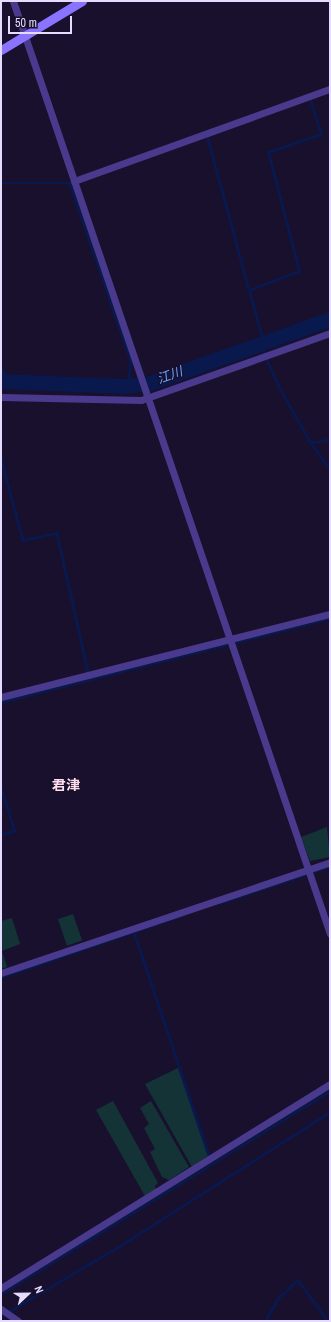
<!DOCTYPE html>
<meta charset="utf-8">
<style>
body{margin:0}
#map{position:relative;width:331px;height:1322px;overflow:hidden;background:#19102d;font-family:"Archivo Narrow","Noto Sans JP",sans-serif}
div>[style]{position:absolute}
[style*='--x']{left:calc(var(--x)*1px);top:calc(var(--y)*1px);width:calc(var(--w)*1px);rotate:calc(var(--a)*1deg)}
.green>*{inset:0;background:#133337;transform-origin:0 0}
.stream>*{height:2.5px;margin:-1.25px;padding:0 1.25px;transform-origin:1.25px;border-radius:1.25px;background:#09184d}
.river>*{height:15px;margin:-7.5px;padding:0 7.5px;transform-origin:7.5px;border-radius:7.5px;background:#09184d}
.minor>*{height:7px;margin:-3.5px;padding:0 3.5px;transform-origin:3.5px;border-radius:3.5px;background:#493a8d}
.secondary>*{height:9px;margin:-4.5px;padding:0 4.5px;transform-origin:4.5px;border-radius:4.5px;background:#8a73ff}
span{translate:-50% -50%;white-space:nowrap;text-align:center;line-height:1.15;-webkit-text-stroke:3px #19102d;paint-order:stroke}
.water-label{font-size:13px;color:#6aa5ff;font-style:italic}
.quarter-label{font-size:14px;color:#ffdeee;font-weight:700}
.frame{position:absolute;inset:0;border:2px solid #e5dcff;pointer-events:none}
.north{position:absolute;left:8px;top:1274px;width:40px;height:40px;-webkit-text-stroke:3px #19102d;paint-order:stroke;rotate:68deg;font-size:11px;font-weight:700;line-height:16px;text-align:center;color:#e5dcff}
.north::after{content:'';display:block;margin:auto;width:14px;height:18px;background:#e5dcff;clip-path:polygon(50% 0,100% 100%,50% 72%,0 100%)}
.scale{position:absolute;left:8px;top:16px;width:64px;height:18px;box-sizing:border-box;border:2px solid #e5dcff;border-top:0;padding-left:5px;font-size:12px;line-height:14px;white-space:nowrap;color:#e5dcff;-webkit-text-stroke:3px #19102d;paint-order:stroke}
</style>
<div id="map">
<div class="green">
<i style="clip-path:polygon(327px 827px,330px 857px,310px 861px,301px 837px)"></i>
<i style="left:73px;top:914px;width:28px;height:16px;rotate:71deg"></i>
<i style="clip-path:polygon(12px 918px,20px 944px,2px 951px,7px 967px,1px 969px,1px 921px)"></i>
<i style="clip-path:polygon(178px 1068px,208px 1156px,192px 1167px,145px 1084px)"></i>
<i style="clip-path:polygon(113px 1101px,158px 1183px,155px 1186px,156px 1190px,145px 1196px,96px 1110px)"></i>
<i style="clip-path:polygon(151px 1101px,189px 1167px,169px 1180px,162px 1177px,150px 1152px,155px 1149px,144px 1128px,149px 1124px,140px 1108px)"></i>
</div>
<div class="stream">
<i style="--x:207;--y:135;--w:161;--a:74.8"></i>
<i style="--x:1;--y:183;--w:69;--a:0"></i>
<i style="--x:70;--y:183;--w:188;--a:71.1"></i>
<i style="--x:131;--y:361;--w:25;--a:97"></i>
<i style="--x:263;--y:342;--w:54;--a:-105.1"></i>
<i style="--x:249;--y:290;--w:53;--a:-20.8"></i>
<i style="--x:299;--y:271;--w:123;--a:-104.6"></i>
<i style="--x:268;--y:152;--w:56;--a:-18.8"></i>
<i style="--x:321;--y:134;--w:38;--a:-108"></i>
<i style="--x:261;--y:343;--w:9;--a:69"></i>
<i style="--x:267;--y:360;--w:27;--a:66"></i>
<i style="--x:278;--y:385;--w:67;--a:60.4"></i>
<i style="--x:311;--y:443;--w:32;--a:54"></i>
<i style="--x:1;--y:366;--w:1;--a:90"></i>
<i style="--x:2;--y:370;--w:13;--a:67"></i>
<i style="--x:311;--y:443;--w:19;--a:-12"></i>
<i style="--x:1;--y:458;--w:85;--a:75"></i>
<i style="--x:23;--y:540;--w:35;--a:-12"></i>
<i style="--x:57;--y:533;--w:142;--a:77.4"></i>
<i style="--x:1;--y:702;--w:340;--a:-14.3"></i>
<i style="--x:1;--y:788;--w:45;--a:72"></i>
<i style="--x:15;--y:831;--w:15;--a:164"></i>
<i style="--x:220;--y:903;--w:116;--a:-18.6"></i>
<i style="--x:134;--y:932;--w:235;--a:71.4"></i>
<i style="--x:1;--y:977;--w:192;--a:-18.8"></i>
<i style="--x:1;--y:1294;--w:387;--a:-31.7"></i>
<i style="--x:1;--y:1316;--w:139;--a:-30.6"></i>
<i style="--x:121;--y:1245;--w:248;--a:-32.5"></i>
<i style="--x:265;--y:1321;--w:28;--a:-60"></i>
<i style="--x:279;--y:1297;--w:25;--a:-42"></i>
<i style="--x:298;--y:1280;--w:51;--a:53.8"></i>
</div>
<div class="river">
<i style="--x:1;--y:381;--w:123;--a:2.3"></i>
<i style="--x:124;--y:386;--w:26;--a:-7"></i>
<i style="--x:150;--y:383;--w:191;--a:-19.6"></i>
</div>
<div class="minor">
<i style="--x:13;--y:1;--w:985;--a:71.23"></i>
<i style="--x:74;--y:181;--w:272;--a:-19.8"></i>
<i style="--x:1;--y:397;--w:140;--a:1.2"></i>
<i style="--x:141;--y:400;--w:201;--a:-19.5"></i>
<i style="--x:1;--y:697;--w:339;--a:-14.2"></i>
<i style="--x:1;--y:973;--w:347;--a:-18.6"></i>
<i style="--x:1;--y:1288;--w:387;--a:-31.8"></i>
<i style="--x:1;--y:1309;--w:21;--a:35"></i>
</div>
<div class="secondary">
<i style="--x:1;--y:50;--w:95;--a:-31.2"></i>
</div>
<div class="water-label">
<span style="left:170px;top:376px;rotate:-20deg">江川</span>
</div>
<div class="quarter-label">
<span style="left:66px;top:785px">君津</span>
</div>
<div class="frame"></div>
<div class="north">N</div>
<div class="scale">50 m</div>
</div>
